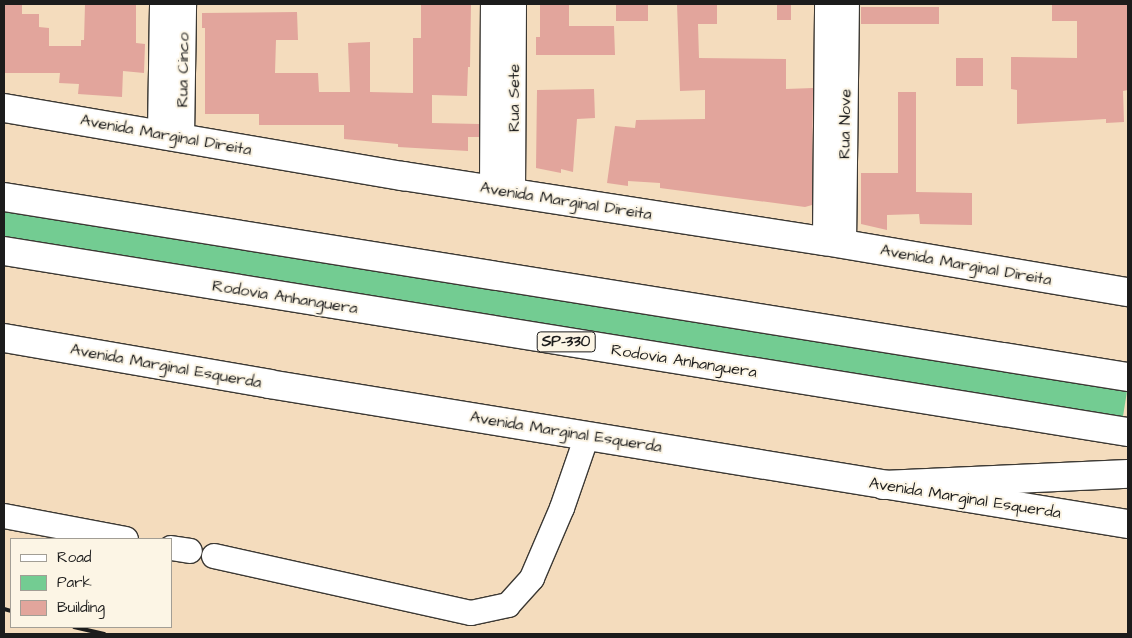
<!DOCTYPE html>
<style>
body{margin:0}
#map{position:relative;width:1132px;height:638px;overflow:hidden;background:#f4dcbd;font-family:"Architects Daughter",sans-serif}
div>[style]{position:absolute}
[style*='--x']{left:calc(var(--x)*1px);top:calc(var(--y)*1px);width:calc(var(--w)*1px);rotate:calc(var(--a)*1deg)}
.green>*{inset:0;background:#73cc92;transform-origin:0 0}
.building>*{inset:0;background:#e2a59c;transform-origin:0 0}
.roads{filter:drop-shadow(1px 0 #3c3934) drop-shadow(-1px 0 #3c3934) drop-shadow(0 1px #3c3934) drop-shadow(0 -1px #3c3934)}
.minor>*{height:24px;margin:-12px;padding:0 12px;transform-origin:12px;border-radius:12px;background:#fff}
.major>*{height:28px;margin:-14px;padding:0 14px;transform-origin:14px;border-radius:14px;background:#fff}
.highway>*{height:28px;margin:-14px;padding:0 14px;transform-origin:14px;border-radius:14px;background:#fff}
.rail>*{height:4px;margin:-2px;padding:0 2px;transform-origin:2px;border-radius:2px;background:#1c1c1c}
span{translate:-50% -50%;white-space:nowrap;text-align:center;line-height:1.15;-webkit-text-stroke:4px #fcf5e5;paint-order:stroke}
.shield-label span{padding:1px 4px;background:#fcf5e5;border:1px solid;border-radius:4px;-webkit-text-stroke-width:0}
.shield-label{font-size:15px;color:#1c1c1c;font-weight:700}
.street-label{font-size:16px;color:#1c1c1c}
.frame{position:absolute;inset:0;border:5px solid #1c1c1c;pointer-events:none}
.legend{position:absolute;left:10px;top:538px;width:162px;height:90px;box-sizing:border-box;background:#fcf5e5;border:1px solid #a29e95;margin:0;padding:6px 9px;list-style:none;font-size:15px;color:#1c1c1c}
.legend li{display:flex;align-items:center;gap:10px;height:25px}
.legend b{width:25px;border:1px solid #a29e95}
</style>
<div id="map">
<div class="green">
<i style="left:4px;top:207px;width:1138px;height:34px;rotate:9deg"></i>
</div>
<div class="building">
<i style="clip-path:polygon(4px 4px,22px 4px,22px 14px,39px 14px,39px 27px,49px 28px,49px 46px,81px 46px,81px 40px,84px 40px,85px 4px,136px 4px,136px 43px,145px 44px,144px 73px,123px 71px,122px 97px,78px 94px,79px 84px,59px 83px,60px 73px,4px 73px)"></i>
<i style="clip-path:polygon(421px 4px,471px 4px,470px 67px,468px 67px,467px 96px,432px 95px,432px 123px,479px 124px,479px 137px,468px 137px,468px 151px,398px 147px,398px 144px,344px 139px,344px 125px,259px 125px,259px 114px,205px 114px,205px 28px,202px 28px,202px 13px,297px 12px,298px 40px,276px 40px,275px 73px,318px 73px,319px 92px,350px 92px,348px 43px,370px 42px,370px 92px,413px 93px,413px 38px,421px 38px)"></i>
<i style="clip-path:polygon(540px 4px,569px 4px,569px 26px,614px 26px,615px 55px,536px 55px,536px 37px,540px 37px)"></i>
<i style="left:616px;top:4px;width:32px;height:17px"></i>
<i style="clip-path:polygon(677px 4px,717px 4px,717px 24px,698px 24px,699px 58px,786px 59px,786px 89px,813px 88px,812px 205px,805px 207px,660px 188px,660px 183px,628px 181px,628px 186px,607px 183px,615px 126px,635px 128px,636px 120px,705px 119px,705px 90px,680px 91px)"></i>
<i style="left:777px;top:4px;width:14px;height:16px"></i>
<i style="clip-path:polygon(1052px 4px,1128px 4px,1128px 90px,1123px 91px,1124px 122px,1106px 123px,1106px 119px,1017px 124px,1017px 90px,1011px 89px,1011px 57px,1077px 58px,1077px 21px,1052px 21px)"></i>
<i style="left:939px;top:7px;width:17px;height:78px;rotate:90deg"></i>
<i style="left:956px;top:58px;width:27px;height:28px"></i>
<i style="clip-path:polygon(594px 89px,595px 118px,577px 119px,573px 172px,561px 169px,561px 173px,536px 168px,537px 90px)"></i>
<i style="clip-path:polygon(898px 92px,916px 92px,916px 192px,972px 193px,972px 225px,920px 224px,919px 214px,887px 215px,887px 230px,861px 224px,861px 173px,898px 173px)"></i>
</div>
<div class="roads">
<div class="minor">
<i style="--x:160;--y:133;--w:129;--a:-89.1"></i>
<i style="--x:182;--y:137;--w:133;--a:-89.1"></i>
<i style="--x:492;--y:190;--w:186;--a:-89.7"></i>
<i style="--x:513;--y:193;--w:189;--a:-89.7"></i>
<i style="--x:825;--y:241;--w:237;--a:-89.5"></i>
<i style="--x:844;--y:244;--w:240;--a:-89.3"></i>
<i style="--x:4;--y:516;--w:124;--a:10.7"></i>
<i style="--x:171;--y:548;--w:19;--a:9"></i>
<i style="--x:214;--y:556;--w:263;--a:12.5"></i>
<i style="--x:471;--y:613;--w:38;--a:-12"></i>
<i style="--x:508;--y:605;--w:36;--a:-48"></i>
<i style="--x:532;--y:578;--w:76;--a:-66.8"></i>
<i style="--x:562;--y:508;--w:76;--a:-70.9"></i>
</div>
<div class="major">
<i style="--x:4;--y:108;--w:405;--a:9.7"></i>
<i style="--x:403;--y:176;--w:427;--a:8.8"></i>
<i style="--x:825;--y:241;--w:307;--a:9.6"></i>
<i style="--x:4;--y:338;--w:269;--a:9.8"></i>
<i style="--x:269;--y:384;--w:870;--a:9.26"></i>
</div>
<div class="highway">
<i style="--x:4;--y:197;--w:1138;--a:9.1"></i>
<i style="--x:4;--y:251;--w:1138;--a:9.15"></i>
<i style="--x:883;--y:485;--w:245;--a:-2.6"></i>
</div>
</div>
<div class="rail">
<i style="--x:4;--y:609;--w:7;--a:16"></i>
<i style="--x:74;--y:627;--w:31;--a:13"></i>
</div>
<div class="shield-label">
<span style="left:566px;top:342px">SP-330</span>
</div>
<div class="street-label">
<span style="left:183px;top:70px;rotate:-89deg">Rua Cinco</span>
<span style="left:514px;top:98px;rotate:-90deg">Rua Sete</span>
<span style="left:845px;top:124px;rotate:-89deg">Rua Nove</span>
<span style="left:166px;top:135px;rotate:10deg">Avenida Marginal Direita</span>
<span style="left:566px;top:201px;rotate:9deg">Avenida Marginal Direita</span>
<span style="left:966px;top:265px;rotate:10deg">Avenida Marginal Direita</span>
<span style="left:285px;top:297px;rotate:9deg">Rodovia Anhanguera</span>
<span style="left:684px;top:361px;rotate:9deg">Rodovia Anhanguera</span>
<span style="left:166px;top:366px;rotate:10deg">Avenida Marginal Esquerda</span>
<span style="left:566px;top:432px;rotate:9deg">Avenida Marginal Esquerda</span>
<span style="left:965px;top:498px;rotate:9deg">Avenida Marginal Esquerda</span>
</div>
<div class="frame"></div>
<ul class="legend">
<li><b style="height:6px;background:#fff"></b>Road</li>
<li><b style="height:14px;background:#73cc92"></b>Park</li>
<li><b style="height:14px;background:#e2a59c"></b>Building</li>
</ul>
</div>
